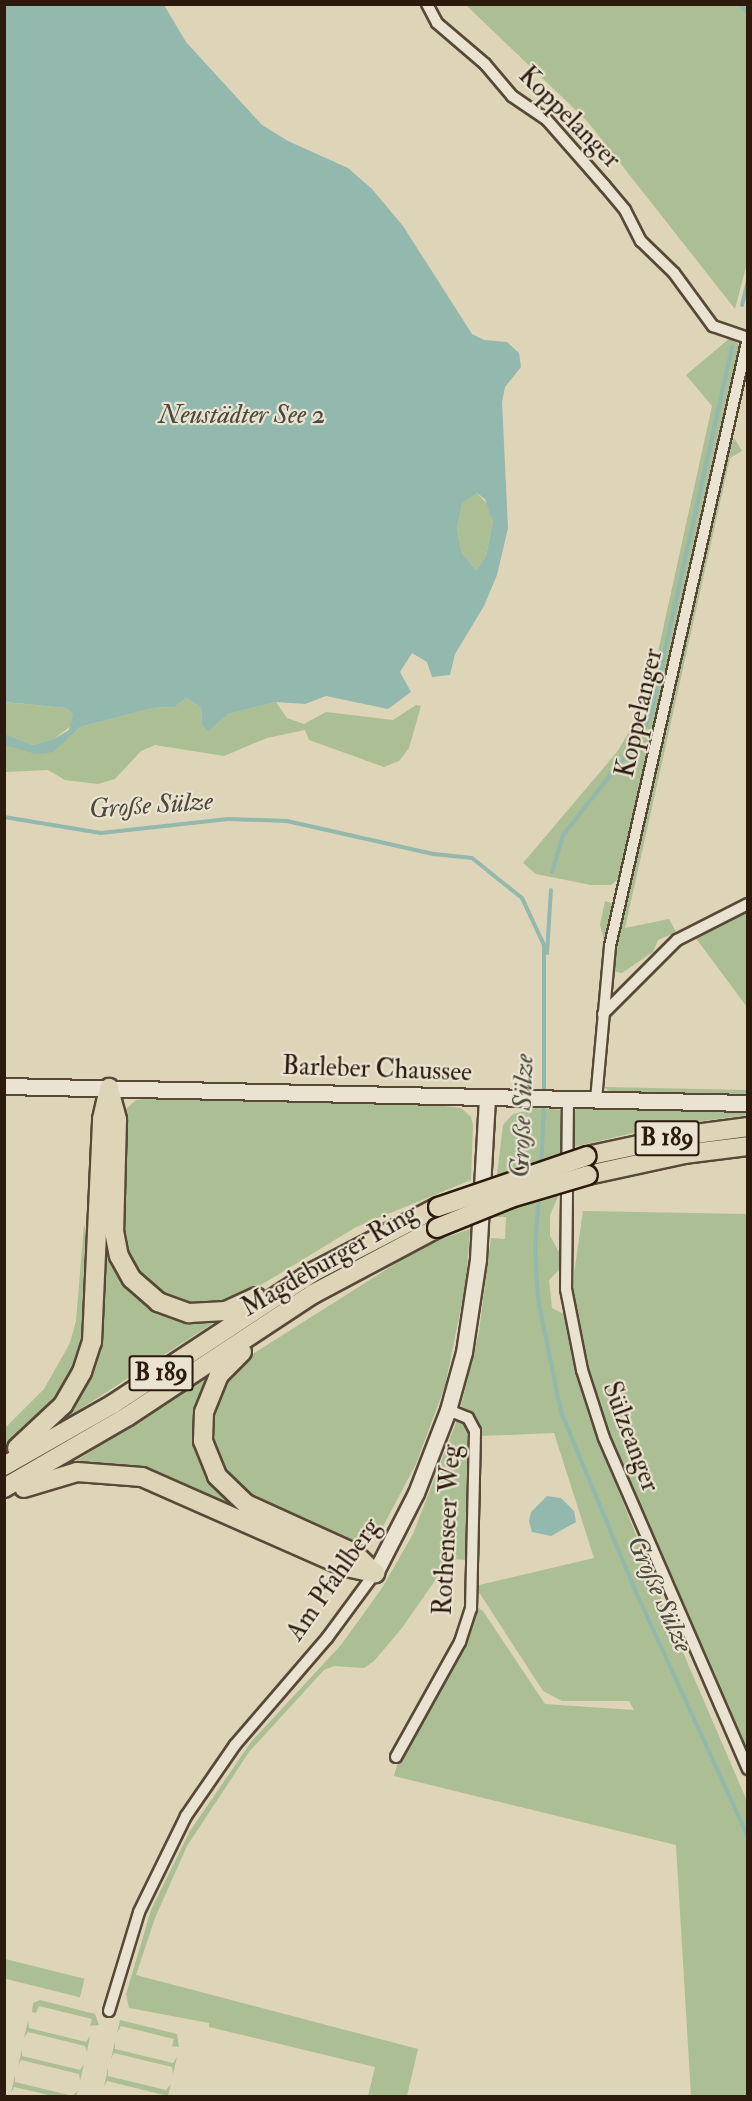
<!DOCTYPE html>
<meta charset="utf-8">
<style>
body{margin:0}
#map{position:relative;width:752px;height:2101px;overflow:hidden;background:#ded4b8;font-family:"IM FELL Double Pica",serif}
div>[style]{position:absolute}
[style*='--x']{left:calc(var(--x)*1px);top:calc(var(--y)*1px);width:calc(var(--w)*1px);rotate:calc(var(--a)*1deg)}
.green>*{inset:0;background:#acbe93;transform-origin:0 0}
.water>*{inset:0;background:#93b8ad}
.stream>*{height:4px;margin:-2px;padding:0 2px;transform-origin:2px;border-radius:2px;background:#93b8ad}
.roads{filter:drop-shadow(2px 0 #584937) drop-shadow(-2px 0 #584937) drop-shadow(0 2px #584937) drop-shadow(0 -2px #584937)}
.street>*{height:10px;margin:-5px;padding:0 5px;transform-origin:5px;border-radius:5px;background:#eae3d1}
.secondary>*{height:15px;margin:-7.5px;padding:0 7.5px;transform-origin:7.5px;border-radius:7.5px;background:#eae3d1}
.highway>*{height:18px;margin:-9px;padding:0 9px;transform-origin:9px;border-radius:9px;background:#ded4b8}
.bridges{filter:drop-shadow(2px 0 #2c1b0c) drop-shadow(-2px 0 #2c1b0c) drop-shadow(0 2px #2c1b0c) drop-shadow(0 -2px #2c1b0c)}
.highway-bridge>*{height:18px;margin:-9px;padding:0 9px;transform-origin:9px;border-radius:9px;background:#ded4b8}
span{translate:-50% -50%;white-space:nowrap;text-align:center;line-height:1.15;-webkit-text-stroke:4.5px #eae3d1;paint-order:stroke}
.shield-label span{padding:2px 4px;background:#eae3d1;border:2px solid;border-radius:4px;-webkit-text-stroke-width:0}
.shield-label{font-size:24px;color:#2c1b0c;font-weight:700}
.street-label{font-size:26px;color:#2c1b0c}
.water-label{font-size:27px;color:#4b4a3c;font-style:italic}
.frame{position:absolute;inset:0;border:6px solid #2c1b0c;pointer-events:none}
</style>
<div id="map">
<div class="green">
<i style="clip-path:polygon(466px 5px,747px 5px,748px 259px,735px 309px,587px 121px)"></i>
<i style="clip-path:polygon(730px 338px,742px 347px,624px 874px,611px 885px,591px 885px,536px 874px,523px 863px,617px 752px,647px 702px,712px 406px,686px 375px)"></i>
<i style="clip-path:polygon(734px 438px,742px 451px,730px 458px,625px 928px,669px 919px,676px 932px,658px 940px,653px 952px,622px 973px,612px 971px,611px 966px,727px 454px)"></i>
<i style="clip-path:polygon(477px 493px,489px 506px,493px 521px,486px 556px,476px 570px,462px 553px,457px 529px,462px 504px)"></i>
<i style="clip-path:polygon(186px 698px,201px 707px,202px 726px,208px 732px,228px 714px,276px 702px,287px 718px,304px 724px,326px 712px,393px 720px,416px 705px,421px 706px,409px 748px,399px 761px,384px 767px,309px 740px,305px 730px,267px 738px,224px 756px,155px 745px,141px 751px,115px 779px,98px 784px,65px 780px,48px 770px,5px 772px,5px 745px,54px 752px,80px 727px,153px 708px,175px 707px)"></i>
<i style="clip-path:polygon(4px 702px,66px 708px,73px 714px,72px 725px,54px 739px,33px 745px,5px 734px)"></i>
<i style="clip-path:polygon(605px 901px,614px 904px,605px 944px,600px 925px)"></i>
<i style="clip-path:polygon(747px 912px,747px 1007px,695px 937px)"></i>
<i style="clip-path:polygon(604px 1087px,747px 1090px,747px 1097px,612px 1093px)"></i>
<i style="clip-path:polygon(158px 1097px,428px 1104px,461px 1108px,471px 1117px,473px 1125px,471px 1180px,356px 1227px,248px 1293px,224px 1303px,183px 1303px,156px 1292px,134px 1269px,123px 1243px,124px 1111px,136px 1100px)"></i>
<i style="clip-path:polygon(578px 1107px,747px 1112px,748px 1115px,663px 1126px,573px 1147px,574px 1113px)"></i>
<i style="clip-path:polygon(536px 1108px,562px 1110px,558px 1197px,550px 1215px,550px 1236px,559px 1252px,559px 1270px,549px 1280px,552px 1308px,564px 1314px,589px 1417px,679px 1643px,747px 1801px,747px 2096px,691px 2096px,676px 1845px,394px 1776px,403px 1744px,476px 1606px,483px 1611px,545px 1704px,634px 1710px,629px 1701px,562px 1701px,543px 1691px,475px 1586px,594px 1558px,554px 1433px,481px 1436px,477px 1418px,461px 1406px,479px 1332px,491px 1238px,505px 1239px,506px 1217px,492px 1217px,503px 1125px,513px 1114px)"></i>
<i style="clip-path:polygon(106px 1120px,129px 1284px,221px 1318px,51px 1428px,86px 1376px)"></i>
<i style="clip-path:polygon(583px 1211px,747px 1214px,747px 1752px,604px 1422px,574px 1316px,572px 1288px)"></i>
<i style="clip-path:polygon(84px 1225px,94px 1252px,92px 1318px,73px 1382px,5px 1452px,5px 1428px,44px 1389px,70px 1343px,76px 1321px)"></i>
<i style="clip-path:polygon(470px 1229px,466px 1283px,445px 1386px,416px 1464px,379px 1534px,369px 1542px,349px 1541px,257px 1500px,239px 1487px,225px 1472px,216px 1453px,212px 1414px,217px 1392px,240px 1362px,406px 1257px,435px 1241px)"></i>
<i style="clip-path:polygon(210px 1375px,207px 1471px,344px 1555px,194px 1491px,68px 1466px)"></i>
<i style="clip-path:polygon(457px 1420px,465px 1422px,471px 1435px,466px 1560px,450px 1559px,402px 1628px,374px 1661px,364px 1668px,334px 1666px,324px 1670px,249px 1752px,187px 1846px,155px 1918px,136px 1975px,418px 2049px,407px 2096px,368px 2096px,375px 2067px,209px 2027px,209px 2023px,129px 2008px,126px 1994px,151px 1910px,190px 1831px,251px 1742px,341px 1645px,382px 1588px,413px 1534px)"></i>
<i style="left:5px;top:1959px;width:82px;height:19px;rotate:14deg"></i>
<i style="clip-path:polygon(40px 2000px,95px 2014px,99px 2025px,90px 2026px,92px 2019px,39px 2006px,36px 2013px,32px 2012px,33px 2003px)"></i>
<i style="clip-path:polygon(120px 2020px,177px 2034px,179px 2047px,172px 2046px,174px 2039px,121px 2026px,117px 2033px)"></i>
<i style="clip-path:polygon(28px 2021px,29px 2028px,86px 2042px,90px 2036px,87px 2052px,85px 2046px,28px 2032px,24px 2038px)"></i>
<i style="clip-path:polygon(115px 2041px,115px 2049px,173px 2063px,177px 2057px,173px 2074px,172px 2067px,114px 2053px,111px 2059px)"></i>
<i style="clip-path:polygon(22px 2049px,22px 2056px,80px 2070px,84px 2064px,80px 2081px,79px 2074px,21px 2060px,18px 2066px)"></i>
<i style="clip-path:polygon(108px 2068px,108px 2076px,166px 2090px,171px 2084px,168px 2096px,107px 2081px,104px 2086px)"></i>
<i style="clip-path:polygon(15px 2075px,15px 2082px,73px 2096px,78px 2090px,76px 2096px,53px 2096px,14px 2087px,11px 2093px)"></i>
</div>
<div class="water">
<i style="clip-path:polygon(evenodd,5px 4px,164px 5px,186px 42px,262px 125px,288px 141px,348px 168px,372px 189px,403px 226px,472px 334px,484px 340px,507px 342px,519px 353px,521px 367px,505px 387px,502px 402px,508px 528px,497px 575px,484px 606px,455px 654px,450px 675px,432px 677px,427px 662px,412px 653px,400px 672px,411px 692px,388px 709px,326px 696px,305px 704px,276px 702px,228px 714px,208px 732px,202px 726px,201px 707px,186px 698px,175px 707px,153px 708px,80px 727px,54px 752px,36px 754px,5px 745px,5px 734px,33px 745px,54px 739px,69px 730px,73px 714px,66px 708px,5px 702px,5px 4px,477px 493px,485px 499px,493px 521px,486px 556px,476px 570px,462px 553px,457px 529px,462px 504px,477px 493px)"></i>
<i style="clip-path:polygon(547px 1496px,561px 1498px,574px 1511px,576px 1522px,551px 1536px,532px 1532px,529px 1521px,531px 1512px)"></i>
</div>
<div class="stream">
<i style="--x:739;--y:4;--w:13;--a:45"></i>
<i style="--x:742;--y:305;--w:25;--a:-76"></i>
<i style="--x:4;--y:817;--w:98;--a:9.4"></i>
<i style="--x:101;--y:833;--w:128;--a:-6.3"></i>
<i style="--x:228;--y:819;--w:59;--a:1.9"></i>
<i style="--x:287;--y:821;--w:151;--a:12.7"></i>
<i style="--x:434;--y:854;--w:38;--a:6"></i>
<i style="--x:472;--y:858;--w:64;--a:38.7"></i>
<i style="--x:522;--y:898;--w:52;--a:64.9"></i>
<i style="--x:544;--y:945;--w:150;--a:90"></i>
<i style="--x:552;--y:872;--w:39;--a:-73"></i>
<i style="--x:563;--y:835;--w:122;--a:-51.6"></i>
<i style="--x:639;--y:739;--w:29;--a:-65"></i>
<i style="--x:651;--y:713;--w:375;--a:-77.5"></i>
<i style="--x:547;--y:953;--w:63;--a:-86.4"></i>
<i style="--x:541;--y:1167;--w:64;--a:-87.3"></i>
<i style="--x:539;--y:1196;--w:52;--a:94.4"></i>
<i style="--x:535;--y:1248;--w:51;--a:86.6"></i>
<i style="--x:538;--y:1299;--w:115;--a:78.5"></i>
<i style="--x:561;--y:1412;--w:193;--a:67.4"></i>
<i style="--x:635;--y:1590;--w:272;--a:65.4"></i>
</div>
<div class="roads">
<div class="street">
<i style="--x:427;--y:4;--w:21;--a:62"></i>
<i style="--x:437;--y:23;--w:63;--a:40.5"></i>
<i style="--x:485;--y:64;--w:42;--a:49.8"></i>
<i style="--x:512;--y:96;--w:42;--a:34.4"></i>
<i style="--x:547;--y:120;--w:88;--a:48.7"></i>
<i style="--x:605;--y:186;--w:31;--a:50"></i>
<i style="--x:625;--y:210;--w:35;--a:63"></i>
<i style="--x:641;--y:241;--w:46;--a:44.1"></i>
<i style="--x:674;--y:273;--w:66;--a:53.7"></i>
<i style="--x:713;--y:326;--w:37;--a:19"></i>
<i style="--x:603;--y:1014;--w:105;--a:-45"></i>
<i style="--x:677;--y:940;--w:80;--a:-26.9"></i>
<i style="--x:568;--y:1099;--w:190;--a:90.6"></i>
<i style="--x:566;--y:1289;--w:83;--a:78.8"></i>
<i style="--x:582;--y:1370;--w:71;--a:72.1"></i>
<i style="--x:604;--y:1438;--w:361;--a:66.5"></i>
<i style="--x:596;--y:1100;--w:155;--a:-84.8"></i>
<i style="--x:610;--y:946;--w:623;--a:-77.21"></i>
<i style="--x:396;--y:1757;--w:132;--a:-60.9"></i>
<i style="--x:460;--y:1642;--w:35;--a:-72"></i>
<i style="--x:471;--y:1609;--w:178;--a:-88.7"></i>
<i style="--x:475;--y:1431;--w:15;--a:-118"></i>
<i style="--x:468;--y:1418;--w:22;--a:-158"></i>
<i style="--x:109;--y:2011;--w:103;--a:-73.1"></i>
<i style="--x:139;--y:1912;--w:107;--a:-63.9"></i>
<i style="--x:186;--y:1816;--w:86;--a:-55.4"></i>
<i style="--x:235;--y:1745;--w:141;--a:-49.3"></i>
<i style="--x:327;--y:1638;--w:81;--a:-53.6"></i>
</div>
<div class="secondary">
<i style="--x:4;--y:1086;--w:744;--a:1.31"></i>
<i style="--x:375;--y:1573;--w:90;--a:-62.9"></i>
<i style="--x:416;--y:1493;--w:89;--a:-68.9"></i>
<i style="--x:448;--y:1410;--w:60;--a:-74.6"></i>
<i style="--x:464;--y:1352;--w:94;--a:-81.4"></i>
<i style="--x:478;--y:1259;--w:162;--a:-86.8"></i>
</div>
<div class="highway">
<i style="--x:110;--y:1093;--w:28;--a:75"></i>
<i style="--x:117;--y:1120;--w:111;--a:91.5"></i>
<i style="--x:114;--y:1231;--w:25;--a:79"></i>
<i style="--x:119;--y:1256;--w:26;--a:61"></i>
<i style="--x:132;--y:1279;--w:35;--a:41"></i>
<i style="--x:158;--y:1302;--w:33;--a:20"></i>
<i style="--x:189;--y:1313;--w:37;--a:-3"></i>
<i style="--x:226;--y:1311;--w:33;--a:-25"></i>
<i style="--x:587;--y:1156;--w:95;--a:-12.1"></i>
<i style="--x:680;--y:1136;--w:69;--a:-7.5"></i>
<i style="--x:588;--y:1175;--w:98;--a:-12.3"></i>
<i style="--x:684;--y:1154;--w:64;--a:-7.1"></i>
<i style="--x:242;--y:1352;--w:33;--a:135"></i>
<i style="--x:219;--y:1375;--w:40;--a:112"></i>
<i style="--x:204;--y:1412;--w:29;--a:92"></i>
<i style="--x:203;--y:1441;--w:38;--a:68"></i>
<i style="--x:217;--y:1476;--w:40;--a:44"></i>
<i style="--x:246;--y:1504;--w:119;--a:24.4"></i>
<i style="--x:354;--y:1553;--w:29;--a:44"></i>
<i style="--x:17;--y:1448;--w:63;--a:-43.1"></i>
<i style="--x:63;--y:1405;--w:38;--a:-60"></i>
<i style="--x:82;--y:1372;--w:32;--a:-72"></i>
<i style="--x:92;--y:1342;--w:223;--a:-87.4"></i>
<i style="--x:102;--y:1119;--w:32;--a:-77"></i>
<i style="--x:4;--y:1466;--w:125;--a:-29.6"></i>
<i style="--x:113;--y:1404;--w:240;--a:-33.4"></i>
<i style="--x:313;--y:1272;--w:141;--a:-27.5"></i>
<i style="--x:4;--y:1488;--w:143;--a:-30.1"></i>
<i style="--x:128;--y:1416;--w:222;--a:-33.4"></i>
<i style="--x:313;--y:1294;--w:140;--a:-28"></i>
<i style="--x:24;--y:1488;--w:55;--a:-16.8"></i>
<i style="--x:77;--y:1472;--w:65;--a:4.4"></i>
<i style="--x:142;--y:1477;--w:223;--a:23.8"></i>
<i style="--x:346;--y:1567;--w:30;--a:12"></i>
</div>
</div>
<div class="bridges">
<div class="highway-bridge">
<i style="--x:438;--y:1207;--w:157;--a:-18.9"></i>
<i style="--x:437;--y:1228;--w:80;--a:-22.1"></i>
<i style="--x:511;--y:1198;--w:80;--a:-16.6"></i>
</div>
</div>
<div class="shield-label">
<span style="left:667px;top:1138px">B 189</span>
<span style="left:161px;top:1373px">B 189</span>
</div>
<div class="street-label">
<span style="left:569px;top:118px;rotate:45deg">Koppelanger</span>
<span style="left:640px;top:713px;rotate:-77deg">Koppelanger</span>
<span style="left:377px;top:1070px;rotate:2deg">Barleber Chaussee</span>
<span style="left:330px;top:1261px;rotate:-30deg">Magdeburger Ring</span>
<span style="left:630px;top:1437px;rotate:69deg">Sülzeanger</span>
<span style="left:448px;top:1530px;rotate:-87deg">Rothenseer Weg</span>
<span style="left:334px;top:1580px;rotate:-55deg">Am Pfahlberg</span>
</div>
<div class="water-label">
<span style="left:242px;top:415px">Neustädter See 2</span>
<span style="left:151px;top:805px;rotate:-4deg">Große Sülze</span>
<span style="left:522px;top:1116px;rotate:-88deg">Große Sülze</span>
<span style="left:660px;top:1594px;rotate:66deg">Große Sülze</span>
</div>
<div class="frame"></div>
</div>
